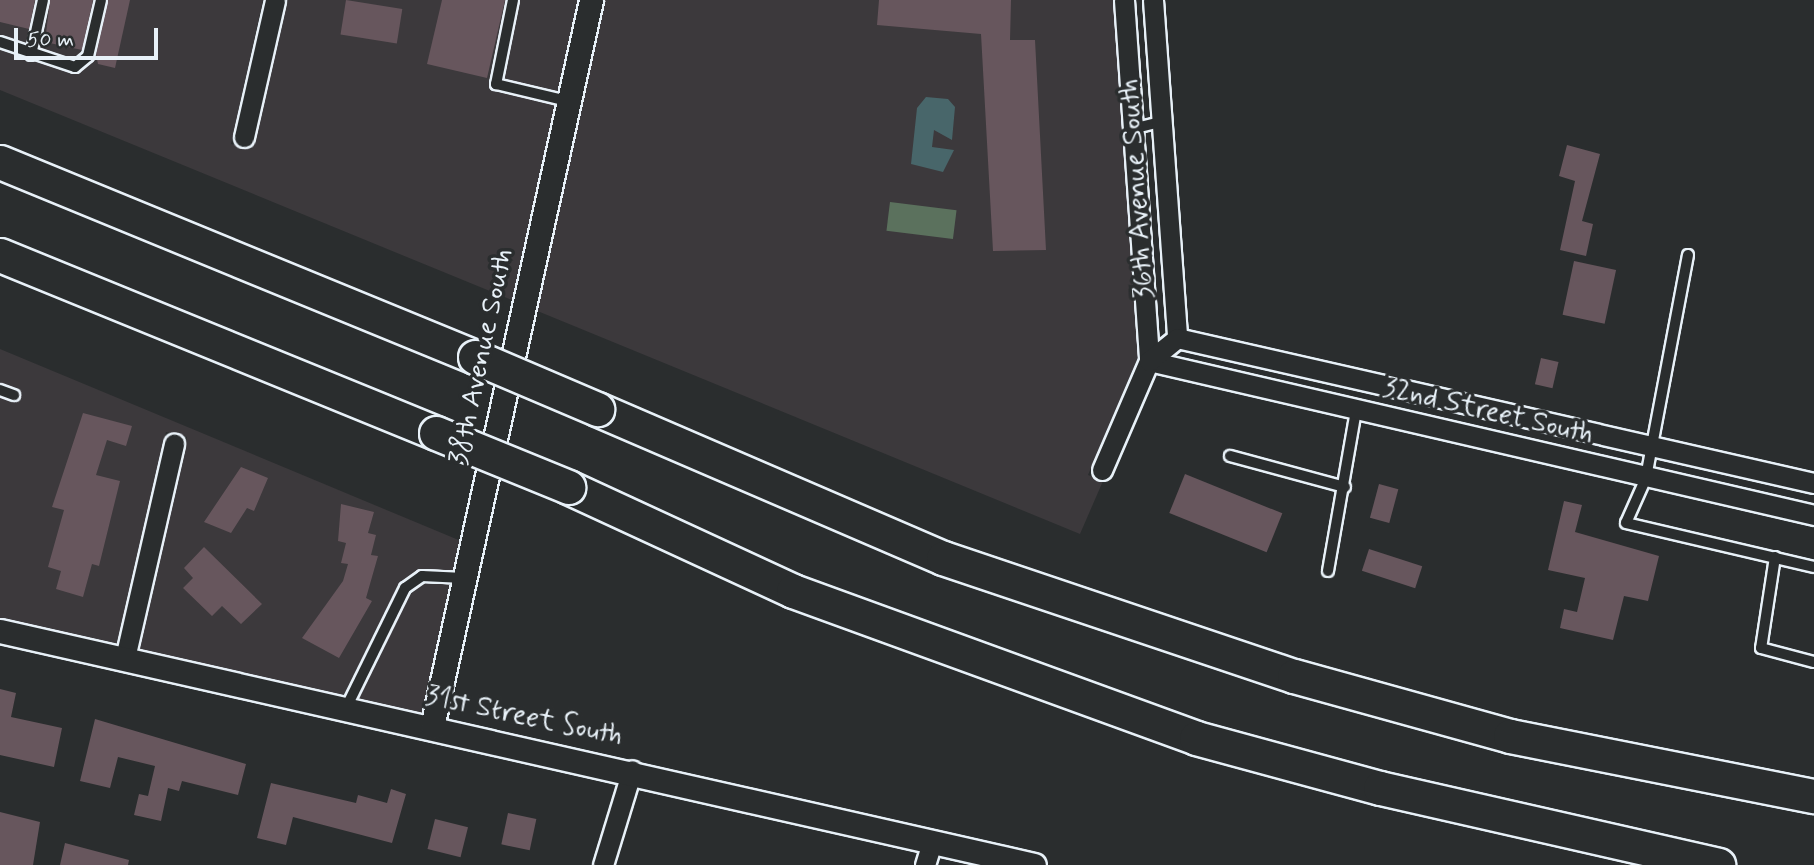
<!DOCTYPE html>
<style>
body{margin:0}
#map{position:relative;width:1814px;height:865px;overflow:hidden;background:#2a2d2e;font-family:Mynerve,sans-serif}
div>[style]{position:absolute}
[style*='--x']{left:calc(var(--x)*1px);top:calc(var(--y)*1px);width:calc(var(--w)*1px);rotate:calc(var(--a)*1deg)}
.built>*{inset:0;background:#3c393c}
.green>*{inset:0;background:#5b715d;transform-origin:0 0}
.water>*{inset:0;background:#48666a}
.building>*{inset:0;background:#67565d;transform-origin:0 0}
.roads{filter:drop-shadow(2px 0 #e8f1f8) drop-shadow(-2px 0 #e8f1f8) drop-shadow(0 2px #e8f1f8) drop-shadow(0 -2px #e8f1f8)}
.service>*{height:10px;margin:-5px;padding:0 5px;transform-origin:5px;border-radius:5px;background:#2a2d2e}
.minor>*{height:19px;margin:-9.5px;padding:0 9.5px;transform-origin:9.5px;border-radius:9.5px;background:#2a2d2e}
.tertiary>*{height:23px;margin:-11.5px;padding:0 11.5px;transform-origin:11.5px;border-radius:11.5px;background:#2a2d2e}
.motorway>*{height:33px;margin:-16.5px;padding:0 16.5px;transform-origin:16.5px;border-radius:16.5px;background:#2a2d2e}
.bridges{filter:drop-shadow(2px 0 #e8f1f8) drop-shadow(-2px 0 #e8f1f8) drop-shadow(0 2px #e8f1f8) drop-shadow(0 -2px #e8f1f8)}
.motorway-bridge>*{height:33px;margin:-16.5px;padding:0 16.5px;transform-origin:16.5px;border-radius:16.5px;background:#2a2d2e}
span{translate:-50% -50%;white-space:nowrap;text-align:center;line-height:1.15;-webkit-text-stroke:7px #2a2d2e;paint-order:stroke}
.street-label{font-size:28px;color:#e8f1f8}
.scale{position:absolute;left:14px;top:28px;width:144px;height:32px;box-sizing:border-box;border:4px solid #e8f1f8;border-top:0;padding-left:9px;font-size:21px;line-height:24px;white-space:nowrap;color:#e8f1f8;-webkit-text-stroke:5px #2a2d2e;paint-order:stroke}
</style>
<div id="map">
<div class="built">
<i style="clip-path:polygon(0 0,263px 0,231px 144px,252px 149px,286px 0,580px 0,514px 301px,0 90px)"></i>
<i style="clip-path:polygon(603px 0,1113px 0,1138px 357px,1088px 475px,1103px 481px,1080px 534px,535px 310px)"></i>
<i style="clip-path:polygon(0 349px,461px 541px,423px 715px,139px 651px,187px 437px,166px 432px,117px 646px,0 621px)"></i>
</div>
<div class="green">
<i style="left:890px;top:202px;width:67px;height:29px;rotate:7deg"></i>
</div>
<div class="water">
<i style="clip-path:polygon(926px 97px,948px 99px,955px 107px,952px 140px,934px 130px,932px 147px,954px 150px,943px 172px,911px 164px,917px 108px)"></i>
</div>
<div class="building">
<i style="clip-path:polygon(0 0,35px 0,29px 29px,0 22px)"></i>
<i style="clip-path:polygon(50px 0,93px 0,82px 50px,45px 42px)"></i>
<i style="clip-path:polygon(108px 0,130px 0,115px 68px,98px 64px,96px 54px)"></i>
<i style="left:346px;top:0;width:57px;height:35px;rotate:9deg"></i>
<i style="clip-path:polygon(442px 0,505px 0,487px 78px,427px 64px)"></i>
<i style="clip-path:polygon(879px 0,1011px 0,1010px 40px,1035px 40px,1046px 250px,993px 251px,981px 34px,877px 25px)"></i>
<i style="clip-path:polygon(1567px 145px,1600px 154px,1582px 221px,1593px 224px,1586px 256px,1560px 250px,1575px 181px,1559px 176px)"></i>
<i style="left:1574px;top:261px;width:43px;height:55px;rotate:12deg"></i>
<i style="left:1541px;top:358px;width:18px;height:27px;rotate:13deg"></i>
<i style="clip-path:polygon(83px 413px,132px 426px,126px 446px,107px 440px,96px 475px,120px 481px,99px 566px,92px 564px,83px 597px,56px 589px,61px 571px,48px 567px,64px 510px,52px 507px)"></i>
<i style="clip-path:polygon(241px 467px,268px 478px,254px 511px,247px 508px,231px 533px,204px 522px)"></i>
<i style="left:1185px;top:474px;width:105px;height:42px;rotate:22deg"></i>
<i style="left:1379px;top:484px;width:20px;height:35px;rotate:15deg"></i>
<i style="clip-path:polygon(1564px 501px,1582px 505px,1575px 532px,1659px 556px,1648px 601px,1624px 596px,1613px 640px,1560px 628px,1564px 609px,1577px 612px,1585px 578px,1548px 570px)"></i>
<i style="clip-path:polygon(341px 504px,374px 512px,368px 533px,376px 535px,371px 555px,378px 556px,366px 598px,372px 601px,339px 658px,302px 638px,343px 581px,348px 564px,341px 563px,346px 543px,338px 541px)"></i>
<i style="clip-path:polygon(204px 547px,262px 604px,241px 624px,222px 606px,212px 616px,183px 588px,193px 578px,184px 568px)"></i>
<i style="left:1369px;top:549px;width:56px;height:23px;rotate:18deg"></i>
<i style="clip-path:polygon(0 689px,16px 693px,11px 717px,62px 728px,54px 767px,0 755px)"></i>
<i style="clip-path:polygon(95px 719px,246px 764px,238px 795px,182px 781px,179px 791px,168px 788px,161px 821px,134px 815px,139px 794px,148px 796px,155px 766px,118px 757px,110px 788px,80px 781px)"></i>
<i style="clip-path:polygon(271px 783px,356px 803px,358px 795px,387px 803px,391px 789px,406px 794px,392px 843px,293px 817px,286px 845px,257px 838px)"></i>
<i style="clip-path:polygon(0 812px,40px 822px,33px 865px,0 865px)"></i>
<i style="left:508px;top:813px;width:29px;height:32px;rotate:12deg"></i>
<i style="left:435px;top:819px;width:34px;height:31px;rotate:14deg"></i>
<i style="clip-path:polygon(65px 843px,129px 860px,128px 865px,60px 865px)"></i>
</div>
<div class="roads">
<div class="service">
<i style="--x:513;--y:0;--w:86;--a:101.4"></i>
<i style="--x:496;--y:84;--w:74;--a:13.3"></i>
<i style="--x:0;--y:42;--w:79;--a:18.4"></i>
<i style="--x:75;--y:67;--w:17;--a:-40"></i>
<i style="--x:88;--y:56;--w:57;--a:-76.9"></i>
<i style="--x:31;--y:55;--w:56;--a:-77.7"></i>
<i style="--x:1132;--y:129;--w:30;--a:-14"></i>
<i style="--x:1688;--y:255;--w:227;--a:100.7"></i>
<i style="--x:1646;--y:478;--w:49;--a:114"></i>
<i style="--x:1626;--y:523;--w:193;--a:13.2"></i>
<i style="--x:0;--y:390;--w:15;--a:20"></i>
<i style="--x:1230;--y:456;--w:119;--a:15.1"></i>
<i style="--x:1775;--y:557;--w:92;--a:98.7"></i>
<i style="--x:1761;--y:648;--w:55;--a:14.8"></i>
<i style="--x:1328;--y:571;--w:163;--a:-80.1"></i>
<i style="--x:346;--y:708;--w:134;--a:-63.8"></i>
<i style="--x:405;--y:588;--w:21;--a:-35"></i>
<i style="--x:422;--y:576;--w:42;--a:2.7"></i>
</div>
<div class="minor">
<i style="--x:1124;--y:0;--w:362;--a:86"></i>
<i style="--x:1153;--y:0;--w:339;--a:85.9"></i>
<i style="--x:244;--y:137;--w:140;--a:-77.2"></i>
<i style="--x:1177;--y:338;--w:653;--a:12.82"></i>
<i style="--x:1149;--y:361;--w:683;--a:13.04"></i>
<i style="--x:1102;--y:470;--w:119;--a:-66.7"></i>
<i style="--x:1149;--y:361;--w:36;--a:-39"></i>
<i style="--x:125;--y:658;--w:220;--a:-77.1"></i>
<i style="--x:603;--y:865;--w:99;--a:-73"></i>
<i style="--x:925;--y:865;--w:24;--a:-73"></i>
</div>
<div class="tertiary">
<i style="--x:0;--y:631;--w:1060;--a:12.75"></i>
<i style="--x:432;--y:727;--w:744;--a:-77.66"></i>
</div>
<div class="motorway">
<i style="--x:0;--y:162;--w:513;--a:22.32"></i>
<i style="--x:0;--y:255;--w:471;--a:22.2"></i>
<i style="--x:597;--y:409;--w:377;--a:23.3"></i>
<i style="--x:943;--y:558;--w:370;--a:18.6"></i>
<i style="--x:1294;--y:676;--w:224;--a:15.5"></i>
<i style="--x:1510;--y:736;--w:310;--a:11.2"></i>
<i style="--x:568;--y:487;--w:248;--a:24.8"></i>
<i style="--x:793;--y:591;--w:429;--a:20"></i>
<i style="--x:1196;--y:738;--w:191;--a:15.2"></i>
<i style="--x:1380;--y:788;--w:347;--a:12.8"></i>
</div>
</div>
<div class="bridges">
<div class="motorway-bridge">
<i style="--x:475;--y:357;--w:133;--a:23.1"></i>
<i style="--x:436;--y:433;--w:143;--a:22.2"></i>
</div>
</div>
<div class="street-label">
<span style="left:1138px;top:189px;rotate:-94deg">36th Avenue South</span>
<span style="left:482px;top:357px;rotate:-78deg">38th Avenue South</span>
<span style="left:1488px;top:412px;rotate:13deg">32nd Street South</span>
<span style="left:524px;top:717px;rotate:12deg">31st Street South</span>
</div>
<div class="scale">50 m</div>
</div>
